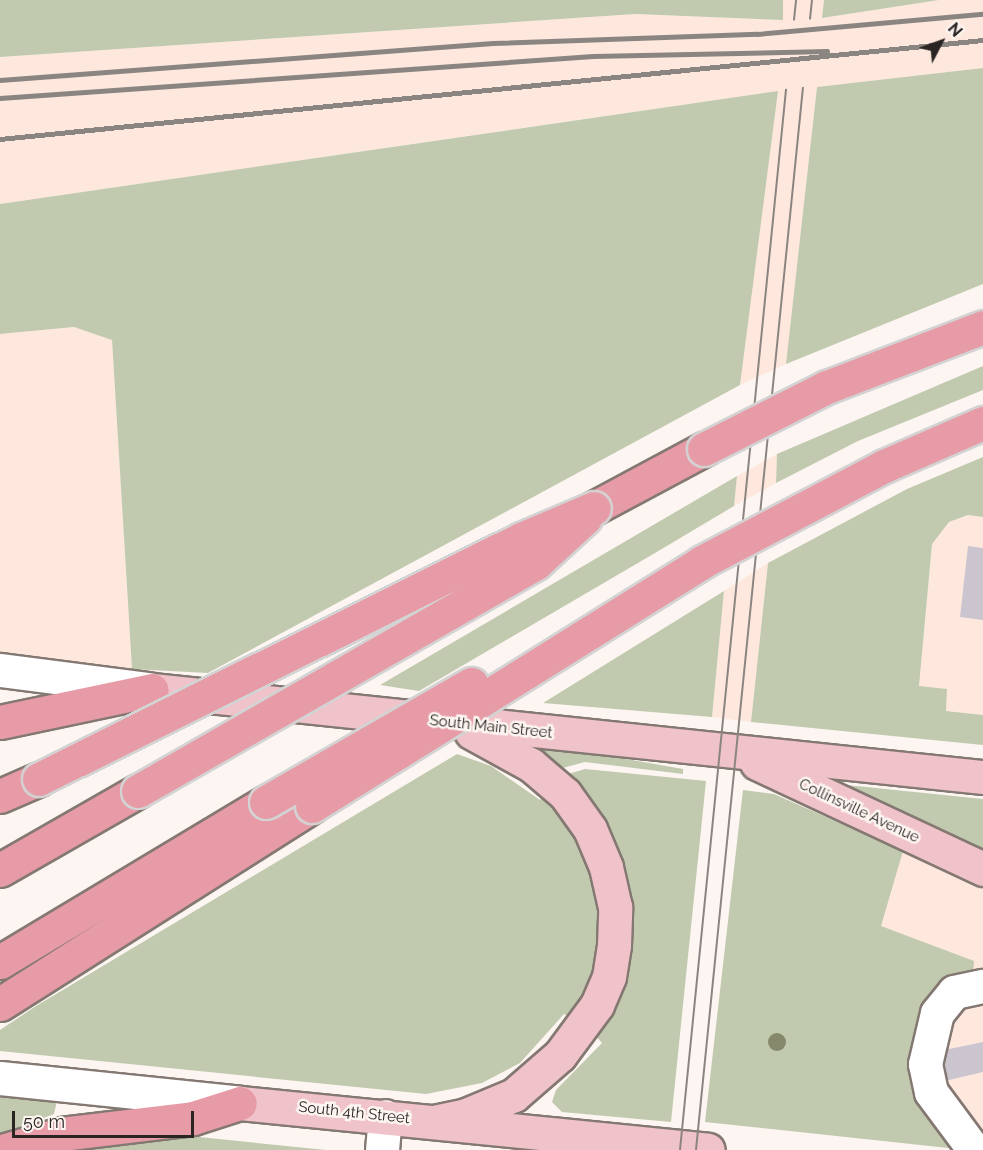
<!DOCTYPE html>
<style>
body{margin:0}
#map{position:relative;width:983px;height:1150px;overflow:hidden;background:#fdf5f1;font-family:Raleway,sans-serif}
div>[style]{position:absolute}
[style*='--x']{left:calc(var(--x)*1px);top:calc(var(--y)*1px);width:calc(var(--w)*1px);rotate:calc(var(--a)*1deg)}
.built>*{inset:0;background:#fee8de}
.green>*{inset:0;background:#c1caae}
.building>*{inset:0;background:#cbc5d0}
.roads{filter:drop-shadow(2px 0 #847872) drop-shadow(-2px 0 #847872) drop-shadow(0 2px #847872) drop-shadow(0 -2px #847872)}
.minor>*{height:33px;margin:-16.5px;padding:0 16.5px;transform-origin:16.5px;border-radius:16.5px;background:#fff}
.major>*{height:33px;margin:-16.5px;padding:0 16.5px;transform-origin:16.5px;border-radius:16.5px;background:#f0c3ca}
.highway>*{height:33px;margin:-16.5px;padding:0 16.5px;transform-origin:16.5px;border-radius:16.5px;background:#e69ba6}
.tram>*{height:1.5px;margin:-0.75px;padding:0 0.75px;transform-origin:0.75px;border-radius:0.75px;background:#8b8582}
.rail>*{height:4.5px;margin:-2.25px;padding:0 2.25px;transform-origin:2.25px;border-radius:2.25px;background:#8b8582}
.bridges{filter:drop-shadow(2px 0 #d4d3d3) drop-shadow(-2px 0 #d4d3d3) drop-shadow(0 2px #d4d3d3) drop-shadow(0 -2px #d4d3d3)}
.highway-bridge>*{height:33px;margin:-16.5px;padding:0 16.5px;transform-origin:16.5px;border-radius:16.5px;background:#e69ba6}
.trees>*{width:18px;height:18px;margin:-9px;border-radius:50%;background:#86886c}
span{translate:-50% -50%;white-space:nowrap;text-align:center;line-height:1.15;-webkit-text-stroke:5px #fdf5f1;paint-order:stroke}
.street-label{font-size:15px;color:#2a2523}
.north{position:absolute;left:911px;top:12px;width:60px;height:60px;-webkit-text-stroke:4px #fdf5f1;paint-order:stroke;rotate:49deg;font-size:16px;font-weight:700;line-height:24px;text-align:center;color:#2a2523}
.north::after{content:'';display:block;margin:auto;width:21px;height:27px;background:#2a2523;clip-path:polygon(50% 0,100% 100%,50% 72%,0 100%)}
.scale{position:absolute;left:12px;top:1111px;width:182px;height:27px;box-sizing:border-box;border:3px solid #2a2523;border-top:0;padding-left:8px;font-size:18px;line-height:21px;white-space:nowrap;color:#2a2523;-webkit-text-stroke:4px #fdf5f1;paint-order:stroke}
</style>
<div id="map">
<div class="built">
<i style="clip-path:polygon(783px 0,824px 0,823px 18px,939px 0,983px 0,983px 68px,817px 87px,786px 364px,740px 385px,777px 91px,0 204px,0 57px,635px 14px,783px 20px)"></i>
<i style="clip-path:polygon(74px 327px,112px 339px,132px 669px,0 654px,0 334px)"></i>
<i style="clip-path:polygon(777px 454px,776px 483px,734px 506px,737px 476px)"></i>
<i style="clip-path:polygon(968px 515px,983px 517px,983px 715px,946px 711px,919px 686px,932px 543px,949px 522px)"></i>
<i style="clip-path:polygon(768px 563px,751px 722px,712px 717px,724px 591px)"></i>
<i style="clip-path:polygon(906px 841px,983px 876px,983px 1150px,967px 1150px,880px 926px)"></i>
</div>
<div class="green">
<i style="clip-path:polygon(0 0,783px 0,783px 20px,635px 14px,0 57px)"></i>
<i style="clip-path:polygon(824px 0,939px 0,822px 18px)"></i>
<i style="clip-path:polygon(983px 68px,983px 284px,786px 364px,817px 87px)"></i>
<i style="clip-path:polygon(778px 91px,740px 385px,208px 673px,132px 669px,112px 340px,74px 327px,0 334px,0 204px)"></i>
<i style="clip-path:polygon(983px 366px,983px 390px,858px 441px,776px 483px,777px 454px)"></i>
<i style="clip-path:polygon(983px 457px,983px 517px,968px 515px,949px 522px,932px 544px,919px 686px,947px 689px,946px 711px,983px 715px,983px 745px,751px 722px,768px 563px,907px 489px)"></i>
<i style="clip-path:polygon(737px 476px,734px 506px,655px 553px,419px 691px,380px 685px)"></i>
<i style="clip-path:polygon(724px 591px,712px 717px,543px 703px)"></i>
<i style="clip-path:polygon(530px 742px,683px 769px,683px 774px,585px 762px,559px 769px,526px 747px)"></i>
<i style="clip-path:polygon(457px 754px,491px 766px,540px 800px,544px 794px,585px 848px,601px 913px,594px 975px,573px 1019px,564px 1014px,520px 1063px,482px 1083px,426px 1094px,0 1051px,0 1030px,36px 1006px)"></i>
<i style="clip-path:polygon(585px 769px,706px 781px,671px 1122px,562px 1112px,552px 1102px,556px 1090px,602px 1043px,595px 1035px,626px 959px,565px 775px)"></i>
<i style="clip-path:polygon(827px 783px,983px 799px,983px 853px)"></i>
<i style="clip-path:polygon(743px 790px,774px 794px,903px 851px,881px 926px,974px 961px,973px 974px,918px 1054px,967px 1150px,705px 1122px)"></i>
<i style="clip-path:polygon(0 1094px,57px 1101px,54px 1114px,0 1135px)"></i>
<i style="clip-path:polygon(189px 1136px,326px 1150px,70px 1150px)"></i>
</div>
<div class="building">
<i style="clip-path:polygon(968px 546px,983px 548px,983px 620px,960px 617px)"></i>
<i style="clip-path:polygon(983px 1042px,983px 1072px,936px 1083px,930px 1053px)"></i>
</div>
<div class="roads">
<div class="minor">
<i style="--x:0;--y:670;--w:149;--a:7.3"></i>
<i style="--x:0;--y:1078;--w:241;--a:5.9"></i>
<i style="--x:382;--y:1150;--w:34;--a:-85"></i>
<i style="--x:974;--y:1150;--w:72;--a:-126.6"></i>
<i style="--x:931;--y:1092;--w:29;--a:-102"></i>
<i style="--x:925;--y:1064;--w:52;--a:-76.8"></i>
<i style="--x:937;--y:1013;--w:27;--a:-51"></i>
<i style="--x:954;--y:992;--w:30;--a:-12"></i>
</div>
<div class="major">
<i style="--x:152;--y:690;--w:836;--a:5.98"></i>
<i style="--x:757;--y:763;--w:250;--a:25.1"></i>
<i style="--x:240;--y:1103;--w:470;--a:5.7"></i>
<i style="--x:434;--y:1122;--w:33;--a:-12"></i>
<i style="--x:466;--y:1115;--w:52;--a:-22.6"></i>
<i style="--x:514;--y:1095;--w:61;--a:-41"></i>
<i style="--x:560;--y:1055;--w:62;--a:-53.5"></i>
<i style="--x:597;--y:1005;--w:30;--a:-67"></i>
<i style="--x:609;--y:977;--w:32;--a:-81"></i>
<i style="--x:614;--y:945;--w:38;--a:-88"></i>
<i style="--x:615;--y:907;--w:41;--a:-102.7"></i>
<i style="--x:606;--y:867;--w:41;--a:-112.8"></i>
<i style="--x:590;--y:829;--w:43;--a:-125.5"></i>
<i style="--x:565;--y:794;--w:45;--a:-139.5"></i>
<i style="--x:531;--y:765;--w:68;--a:-151.2"></i>
</div>
<div class="highway">
<i style="--x:594;--y:508;--w:125;--a:-28.2"></i>
<i style="--x:0;--y:722;--w:155;--a:-11.9"></i>
<i style="--x:0;--y:796;--w:43;--a:-23.6"></i>
<i style="--x:0;--y:870;--w:159;--a:-29.8"></i>
<i style="--x:0;--y:962;--w:310;--a:-31"></i>
<i style="--x:0;--y:1004;--w:370;--a:-32.4"></i>
<i style="--x:5;--y:1150;--w:58;--a:-15.9"></i>
<i style="--x:61;--y:1134;--w:133;--a:-6.9"></i>
<i style="--x:193;--y:1118;--w:49;--a:-17.7"></i>
</div>
</div>
<div class="tram">
<i style="--x:810;--y:19;--w:19;--a:-84"></i>
<i style="--x:794;--y:20;--w:20;--a:-84"></i>
<i style="--x:680;--y:1150;--w:1065;--a:-84.29"></i>
<i style="--x:696;--y:1150;--w:1067;--a:-84.25"></i>
</div>
<div class="rail">
<i style="--x:0;--y:80;--w:494;--a:-4.3"></i>
<i style="--x:493;--y:43;--w:264;--a:-2"></i>
<i style="--x:757;--y:34;--w:227;--a:-5.1"></i>
<i style="--x:0;--y:98;--w:594;--a:-4.05"></i>
<i style="--x:593;--y:56;--w:234;--a:-1.2"></i>
<i style="--x:0;--y:139;--w:988;--a:-5.75"></i>
</div>
<div class="bridges">
<div class="highway-bridge">
<i style="--x:704;--y:449;--w:138;--a:-26.8"></i>
<i style="--x:827;--y:387;--w:167;--a:-21"></i>
<i style="--x:39;--y:779;--w:538;--a:-26.47"></i>
<i style="--x:521;--y:539;--w:79;--a:-23"></i>
<i style="--x:138;--y:791;--w:459;--a:-29.8"></i>
<i style="--x:536;--y:563;--w:67;--a:-42.6"></i>
<i style="--x:266;--y:802;--w:237;--a:-29.9"></i>
<i style="--x:312;--y:806;--w:460;--a:-32"></i>
<i style="--x:702;--y:562;--w:206;--a:-27.8"></i>
<i style="--x:884;--y:466;--w:108;--a:-23.5"></i>
</div>
</div>
<div class="trees">
<i style="left:777px;top:1042px"></i>
</div>
<div class="street-label">
<span style="left:491px;top:727px;rotate:6deg">South Main Street</span>
<span style="left:859px;top:811px;rotate:25deg">Collinsville Avenue</span>
<span style="left:354px;top:1113px;rotate:6deg">South 4th Street</span>
</div>
<div class="north">N</div>
<div class="scale">50 m</div>
</div>
